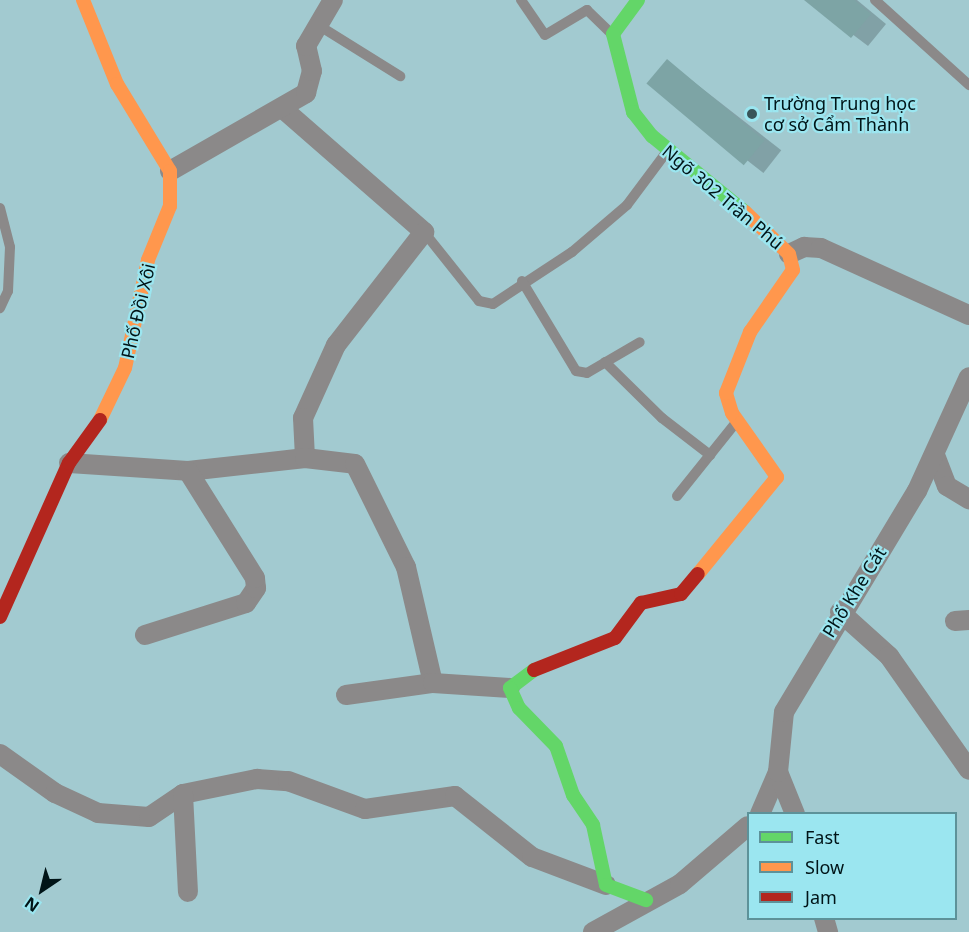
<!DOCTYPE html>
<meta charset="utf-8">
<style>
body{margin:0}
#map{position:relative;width:969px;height:932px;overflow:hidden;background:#a2cad0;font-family:"Noto Sans",sans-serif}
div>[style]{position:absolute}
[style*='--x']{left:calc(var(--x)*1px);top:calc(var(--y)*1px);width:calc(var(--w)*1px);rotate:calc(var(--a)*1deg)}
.shadow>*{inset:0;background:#0003;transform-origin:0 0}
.building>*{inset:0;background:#7da4a5;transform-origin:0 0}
.lane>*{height:10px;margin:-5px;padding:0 5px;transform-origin:5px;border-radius:5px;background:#8b8989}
.street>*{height:20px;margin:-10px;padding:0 10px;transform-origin:10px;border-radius:10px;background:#8b8989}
.fast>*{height:14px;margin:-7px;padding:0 7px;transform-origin:7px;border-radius:7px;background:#63d668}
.slow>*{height:14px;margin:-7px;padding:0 7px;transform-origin:7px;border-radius:7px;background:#ff974d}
.jam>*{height:14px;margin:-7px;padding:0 7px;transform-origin:7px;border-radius:7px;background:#b3261e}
.dots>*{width:16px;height:16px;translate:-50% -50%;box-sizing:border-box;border:3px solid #9be6f0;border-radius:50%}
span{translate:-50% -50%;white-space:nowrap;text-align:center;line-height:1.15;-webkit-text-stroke:4.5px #9be6f0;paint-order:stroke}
.poi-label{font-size:18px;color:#001417}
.left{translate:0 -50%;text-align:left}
.street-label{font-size:18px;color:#001417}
.legend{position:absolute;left:747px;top:812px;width:210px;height:108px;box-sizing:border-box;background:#9be6f0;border:2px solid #5d9299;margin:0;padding:8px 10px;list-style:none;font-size:18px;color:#001417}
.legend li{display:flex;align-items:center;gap:12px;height:30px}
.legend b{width:30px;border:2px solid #5d9299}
.north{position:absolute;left:12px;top:860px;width:60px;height:60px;-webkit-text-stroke:4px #9be6f0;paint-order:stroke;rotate:215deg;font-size:16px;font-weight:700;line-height:24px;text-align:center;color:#001417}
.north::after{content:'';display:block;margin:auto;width:21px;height:27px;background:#001417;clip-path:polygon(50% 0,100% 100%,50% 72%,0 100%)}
</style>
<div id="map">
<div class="shadow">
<i style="clip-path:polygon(807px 0,857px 0,886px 24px,868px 46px)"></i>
<i style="left:667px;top:61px;width:145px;height:29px;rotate:38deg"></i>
</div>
<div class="building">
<i style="clip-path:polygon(804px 0,854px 0,871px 14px,851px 38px)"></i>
<i style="left:667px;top:59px;width:127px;height:32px;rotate:40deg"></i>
</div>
<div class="lane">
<i style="--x:521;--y:0;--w:42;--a:55.6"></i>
<i style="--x:545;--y:35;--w:49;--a:-30.8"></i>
<i style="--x:587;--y:10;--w:35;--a:44"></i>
<i style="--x:875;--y:0;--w:127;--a:42.1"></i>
<i style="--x:318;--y:25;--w:97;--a:31.9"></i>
<i style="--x:0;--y:208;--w:40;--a:75.6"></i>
<i style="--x:10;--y:247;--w:44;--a:92.6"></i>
<i style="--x:8;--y:291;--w:19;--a:115"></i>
<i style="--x:424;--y:232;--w:88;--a:51.4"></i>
<i style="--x:479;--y:301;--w:14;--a:12"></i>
<i style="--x:493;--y:304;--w:95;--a:-33.4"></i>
<i style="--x:572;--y:252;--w:72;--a:-40.5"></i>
<i style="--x:627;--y:205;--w:69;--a:-53.3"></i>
<i style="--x:522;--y:281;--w:105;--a:59"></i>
<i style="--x:576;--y:371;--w:11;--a:10"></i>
<i style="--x:587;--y:373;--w:61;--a:-30.3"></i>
<i style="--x:605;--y:362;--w:80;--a:44.5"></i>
<i style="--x:662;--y:418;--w:61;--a:37.6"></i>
<i style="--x:677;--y:496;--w:96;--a:-51.3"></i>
</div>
<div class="street">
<i style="--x:282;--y:108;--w:189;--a:41.1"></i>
<i style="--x:424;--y:232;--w:143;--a:127.9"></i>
<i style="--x:336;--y:345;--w:80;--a:114.3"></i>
<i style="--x:303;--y:418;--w:40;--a:87.1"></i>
<i style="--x:170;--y:171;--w:157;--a:-29.8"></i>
<i style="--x:306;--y:93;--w:23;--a:-75"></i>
<i style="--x:312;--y:71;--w:26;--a:-103"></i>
<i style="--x:306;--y:46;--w:53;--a:-59.6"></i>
<i style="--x:789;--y:254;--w:17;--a:-25"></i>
<i style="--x:804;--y:247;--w:17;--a:3"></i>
<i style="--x:821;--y:248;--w:162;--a:24.4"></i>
<i style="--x:935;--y:455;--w:33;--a:69"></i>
<i style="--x:947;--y:486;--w:26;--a:31"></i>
<i style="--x:69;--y:463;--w:119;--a:3.8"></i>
<i style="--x:188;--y:471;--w:118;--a:-6.3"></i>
<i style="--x:305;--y:458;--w:50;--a:6.8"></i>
<i style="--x:355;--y:464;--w:115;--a:63.7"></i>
<i style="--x:406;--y:567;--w:119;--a:76.9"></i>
<i style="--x:840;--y:612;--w:66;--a:41.9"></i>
<i style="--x:889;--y:656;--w:139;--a:54.9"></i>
<i style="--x:955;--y:621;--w:14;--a:-4"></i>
<i style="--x:145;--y:635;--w:106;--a:-17.6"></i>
<i style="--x:246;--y:603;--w:18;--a:-56"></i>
<i style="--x:256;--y:588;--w:10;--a:-96"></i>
<i style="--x:255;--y:578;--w:126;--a:-122.1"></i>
<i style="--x:346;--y:695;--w:88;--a:-7.9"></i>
<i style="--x:433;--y:683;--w:77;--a:3.7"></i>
<i style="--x:0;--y:754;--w:67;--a:35.3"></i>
<i style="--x:55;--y:793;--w:47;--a:24.9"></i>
<i style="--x:98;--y:813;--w:51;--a:4.5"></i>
<i style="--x:149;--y:817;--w:41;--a:-34.1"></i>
<i style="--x:183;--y:794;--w:76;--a:-11.5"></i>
<i style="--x:257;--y:779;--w:31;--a:4"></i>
<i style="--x:288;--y:781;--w:82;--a:20"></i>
<i style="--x:365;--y:809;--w:91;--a:-8.2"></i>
<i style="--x:455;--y:796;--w:98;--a:38.4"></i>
<i style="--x:532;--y:857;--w:79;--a:20.7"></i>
<i style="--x:183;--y:794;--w:98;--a:87.1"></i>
<i style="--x:760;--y:814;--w:46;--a:-66.8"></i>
<i style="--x:795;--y:814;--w:45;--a:-112"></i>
<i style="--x:778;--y:772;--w:60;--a:-84.3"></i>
<i style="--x:784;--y:712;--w:258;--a:-59"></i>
<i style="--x:917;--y:491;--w:125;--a:-65.5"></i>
<i style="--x:824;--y:918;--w:15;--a:74"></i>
<i style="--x:593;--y:932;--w:99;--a:-28.9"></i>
<i style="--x:680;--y:884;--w:89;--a:-40.5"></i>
</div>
<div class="fast">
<i style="--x:638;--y:0;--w:42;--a:126.3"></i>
<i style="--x:613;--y:34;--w:81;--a:75.6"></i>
<i style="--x:633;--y:112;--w:31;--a:52"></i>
<i style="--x:652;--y:136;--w:120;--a:39.3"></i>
<i style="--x:534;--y:670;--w:30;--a:143"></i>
<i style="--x:510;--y:688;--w:22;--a:66"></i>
<i style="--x:519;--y:708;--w:53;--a:45.8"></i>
<i style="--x:556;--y:746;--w:52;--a:70.9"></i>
<i style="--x:573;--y:795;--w:36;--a:56"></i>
<i style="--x:593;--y:825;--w:61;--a:77.8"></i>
<i style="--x:606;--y:885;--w:43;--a:20.6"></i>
</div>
<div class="slow">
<i style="--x:83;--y:0;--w:91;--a:68"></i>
<i style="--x:117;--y:84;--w:102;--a:58.7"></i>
<i style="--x:170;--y:171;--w:35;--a:90"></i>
<i style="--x:170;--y:206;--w:58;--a:112.2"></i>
<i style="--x:148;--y:260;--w:110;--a:102"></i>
<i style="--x:125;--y:368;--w:58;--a:115.7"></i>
<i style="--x:698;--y:574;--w:125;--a:-50.8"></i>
<i style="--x:777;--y:477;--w:78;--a:-125.1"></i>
<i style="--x:732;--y:413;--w:21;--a:-107"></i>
<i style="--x:726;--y:393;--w:66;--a:-68.5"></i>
<i style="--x:750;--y:332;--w:75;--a:-55.3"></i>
<i style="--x:793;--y:270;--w:16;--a:-104"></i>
<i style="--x:789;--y:254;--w:61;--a:-136.3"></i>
</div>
<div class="jam">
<i style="--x:0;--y:617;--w:169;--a:-65.9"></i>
<i style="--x:69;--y:463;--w:53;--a:-54.2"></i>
<i style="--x:534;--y:670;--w:87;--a:-21.6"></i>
<i style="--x:615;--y:638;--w:44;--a:-53.4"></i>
<i style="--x:641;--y:603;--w:41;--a:-12.7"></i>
<i style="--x:681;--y:594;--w:26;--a:-50"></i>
</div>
<div class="dots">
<i style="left:752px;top:114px;background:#395458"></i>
</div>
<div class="poi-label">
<span class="left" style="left:764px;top:114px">Trường Trung học<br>cơ sở Cẩm Thành</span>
</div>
<div class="street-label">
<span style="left:723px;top:197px;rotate:40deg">Ngõ 302 Trần Phú</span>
<span style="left:138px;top:311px;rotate:-77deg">Phố Đồi Xôi</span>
<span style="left:854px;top:592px;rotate:-58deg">Phố Khe Cát</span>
</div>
<ul class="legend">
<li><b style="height:8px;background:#63d668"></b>Fast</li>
<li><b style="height:8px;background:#ff974d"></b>Slow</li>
<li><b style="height:8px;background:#b3261e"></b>Jam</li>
</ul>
<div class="north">N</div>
</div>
